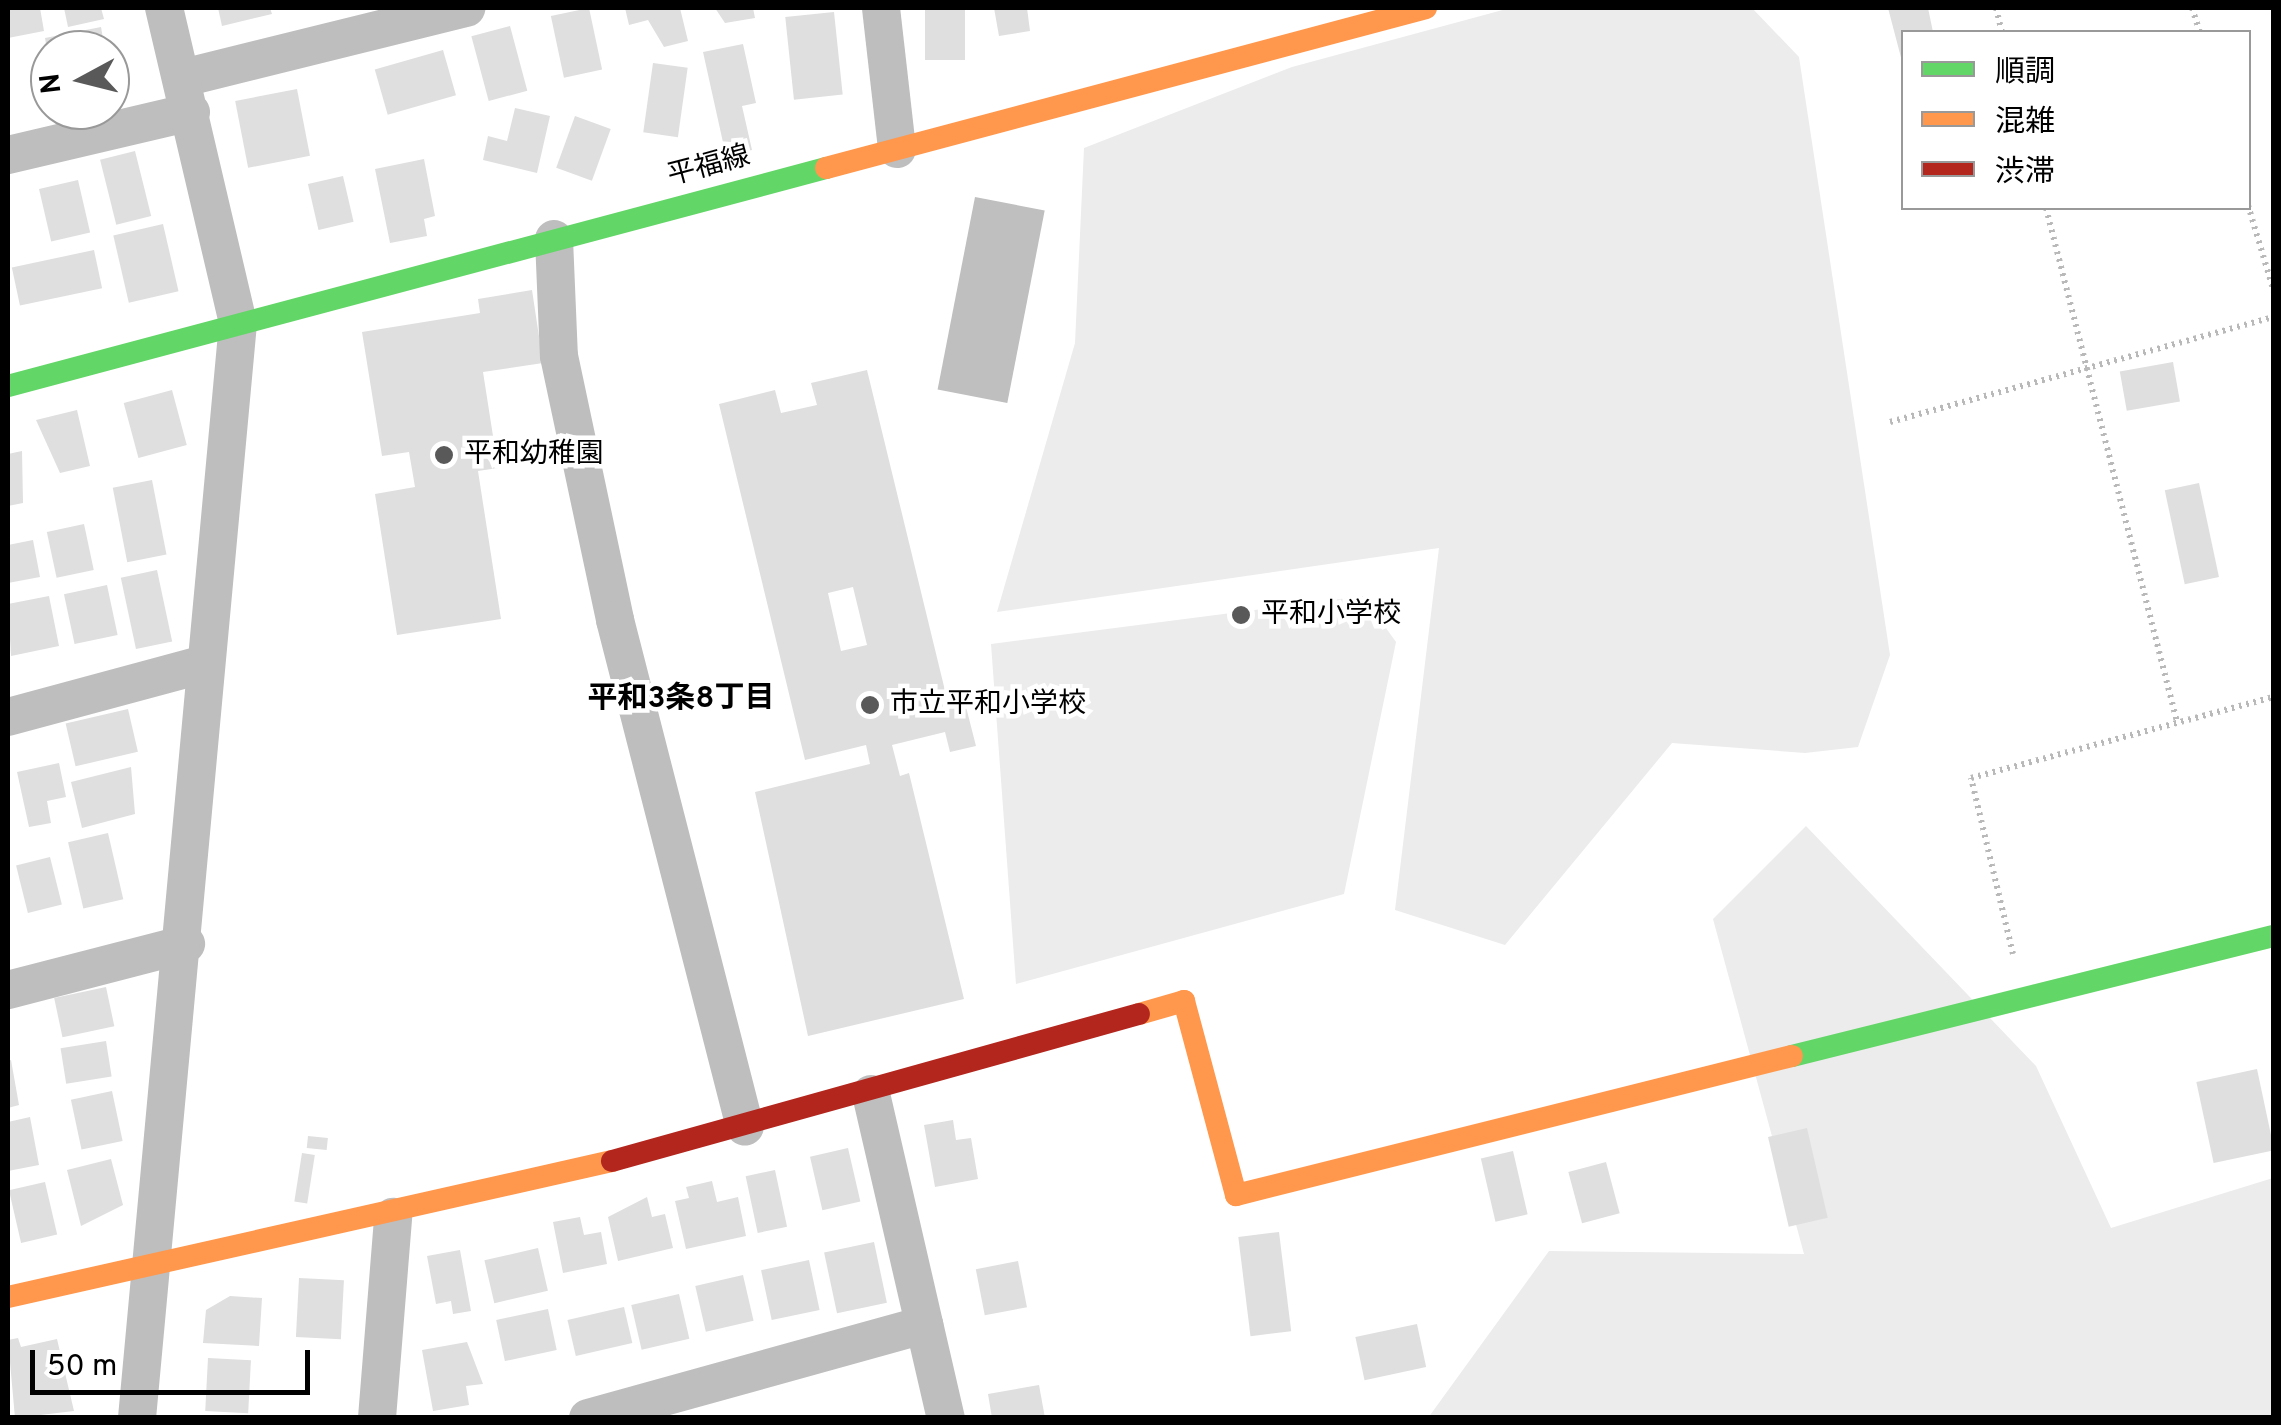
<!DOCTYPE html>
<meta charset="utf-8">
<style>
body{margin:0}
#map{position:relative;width:2281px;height:1425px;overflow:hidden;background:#fff;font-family:Overpass,"Noto Sans JP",sans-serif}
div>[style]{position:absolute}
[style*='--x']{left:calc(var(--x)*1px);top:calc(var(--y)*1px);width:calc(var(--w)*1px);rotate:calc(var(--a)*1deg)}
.green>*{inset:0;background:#ececec}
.water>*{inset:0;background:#bfbfbf;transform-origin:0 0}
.building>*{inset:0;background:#dfdfdf;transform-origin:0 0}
.path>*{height:6px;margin-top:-3px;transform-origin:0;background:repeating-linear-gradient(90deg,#b9b9b9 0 2.5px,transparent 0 7.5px)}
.street>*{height:38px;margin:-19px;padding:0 19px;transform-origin:19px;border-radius:19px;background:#bebebe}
.fast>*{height:22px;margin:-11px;padding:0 11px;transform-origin:11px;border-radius:11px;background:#63d668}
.slow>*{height:22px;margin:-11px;padding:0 11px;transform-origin:11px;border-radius:11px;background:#ff974d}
.jam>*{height:22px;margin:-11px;padding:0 11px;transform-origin:11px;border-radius:11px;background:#b3261e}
.dots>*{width:28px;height:28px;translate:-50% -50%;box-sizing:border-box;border:5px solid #fff;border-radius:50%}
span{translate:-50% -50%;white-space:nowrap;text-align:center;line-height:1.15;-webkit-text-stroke:9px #fff;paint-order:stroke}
.street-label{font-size:28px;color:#000}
.poi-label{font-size:28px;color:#000}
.left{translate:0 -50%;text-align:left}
.neighbourhood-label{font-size:30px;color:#000;font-weight:700}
.frame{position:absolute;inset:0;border:10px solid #000;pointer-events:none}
.legend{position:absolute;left:1901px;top:30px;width:350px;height:180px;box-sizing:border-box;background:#fff;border:2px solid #999;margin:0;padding:12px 18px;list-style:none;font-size:30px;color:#000}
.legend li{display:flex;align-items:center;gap:20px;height:50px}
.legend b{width:50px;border:2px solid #999}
.north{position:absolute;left:30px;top:30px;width:100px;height:100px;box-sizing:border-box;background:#fff;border:2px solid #999;border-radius:50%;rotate:263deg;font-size:28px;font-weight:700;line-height:40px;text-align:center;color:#000}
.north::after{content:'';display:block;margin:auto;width:35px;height:45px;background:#595959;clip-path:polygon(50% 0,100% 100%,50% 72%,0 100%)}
.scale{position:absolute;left:30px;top:1350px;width:280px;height:45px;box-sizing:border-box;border:5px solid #000;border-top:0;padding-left:12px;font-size:30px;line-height:35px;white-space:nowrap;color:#000;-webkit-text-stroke:8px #fff;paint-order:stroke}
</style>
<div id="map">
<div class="green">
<i style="clip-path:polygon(1510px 8px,1752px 8px,1799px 57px,1890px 655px,1858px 747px,1805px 753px,1672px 743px,1505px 945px,1395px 910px,1439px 548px,997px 612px,1075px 343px,1084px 148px,1292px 67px)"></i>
<i style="clip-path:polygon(1363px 596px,1396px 642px,1344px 894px,1016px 984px,991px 644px)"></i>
<i style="clip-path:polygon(1806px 826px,2036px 1066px,2111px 1228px,2273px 1178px,2273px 1417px,1428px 1418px,1549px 1251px,1804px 1254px,1713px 919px)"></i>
</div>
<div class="water">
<i style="left:975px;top:197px;width:71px;height:196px;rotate:11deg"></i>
</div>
<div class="building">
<i style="clip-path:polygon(8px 8px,40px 8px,44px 31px,8px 38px)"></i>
<i style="clip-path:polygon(64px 8px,101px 8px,104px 19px,68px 27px)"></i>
<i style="clip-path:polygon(218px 8px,270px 8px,272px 14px,222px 26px)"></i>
<i style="left:589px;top:8px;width:63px;height:39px;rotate:78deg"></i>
<i style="clip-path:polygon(625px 8px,680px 8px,688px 41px,664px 47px,648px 20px,629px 25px)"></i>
<i style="clip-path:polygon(715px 8px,753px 8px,755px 18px,725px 23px)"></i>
<i style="left:925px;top:8px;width:40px;height:52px"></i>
<i style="clip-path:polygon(994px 8px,1027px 8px,1030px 31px,999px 36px)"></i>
<i style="clip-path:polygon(1888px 8px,1928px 8px,1933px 32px,1904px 32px,1904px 69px)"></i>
<i style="left:834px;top:12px;width:83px;height:49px;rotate:84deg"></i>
<i style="left:510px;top:26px;width:67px;height:40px;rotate:75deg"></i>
<i style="clip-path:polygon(101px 27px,105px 50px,47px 50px,45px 38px)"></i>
<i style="clip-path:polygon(743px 44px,756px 103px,742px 106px,752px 150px,726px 156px,703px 52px)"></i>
<i style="left:443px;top:50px;width:47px;height:71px;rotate:74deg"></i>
<i style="left:653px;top:63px;width:35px;height:70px;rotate:8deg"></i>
<i style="left:297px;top:89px;width:68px;height:63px;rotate:79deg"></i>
<i style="clip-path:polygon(515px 108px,550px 116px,537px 173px,483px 160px,488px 136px,507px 141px)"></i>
<i style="left:575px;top:116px;width:38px;height:55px;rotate:20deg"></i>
<i style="left:135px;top:151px;width:67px;height:36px;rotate:76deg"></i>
<i style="clip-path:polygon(424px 159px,435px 216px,424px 219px,427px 236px,390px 243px,375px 169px)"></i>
<i style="left:343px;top:176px;width:47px;height:36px;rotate:77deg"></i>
<i style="left:78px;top:180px;width:54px;height:40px;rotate:77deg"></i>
<i style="left:163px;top:224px;width:69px;height:51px;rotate:77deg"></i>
<i style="left:94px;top:250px;width:39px;height:84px;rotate:78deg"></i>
<i style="clip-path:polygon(532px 290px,543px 363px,483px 372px,498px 468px,478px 471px,501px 619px,397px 635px,375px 494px,415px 487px,409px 452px,382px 456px,362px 332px,480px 313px,478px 299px)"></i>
<i style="left:2173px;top:362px;width:40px;height:54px;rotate:80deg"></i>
<i style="clip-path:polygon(evenodd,867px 370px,949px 707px,965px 703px,976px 746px,950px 752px,945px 732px,892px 745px,900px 776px,909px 773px,964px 999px,808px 1036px,755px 792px,870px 764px,866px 745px,805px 760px,719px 404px,775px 390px,781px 413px,817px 405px,811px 383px,867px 370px,853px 587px,867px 645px,841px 651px,828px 593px,853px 587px)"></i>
<i style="left:172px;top:390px;width:57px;height:50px;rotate:75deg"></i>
<i style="clip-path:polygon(77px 410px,90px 466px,60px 473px,36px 420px)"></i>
<i style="clip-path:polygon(22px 451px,23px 503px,8px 506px,8px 454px)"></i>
<i style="left:152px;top:480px;width:76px;height:40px;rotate:79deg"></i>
<i style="left:2199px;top:483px;width:96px;height:35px;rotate:78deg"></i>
<i style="left:84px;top:524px;width:47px;height:38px;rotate:78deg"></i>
<i style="clip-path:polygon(33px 540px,40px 577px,8px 583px,8px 545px)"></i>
<i style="left:157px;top:570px;width:73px;height:37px;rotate:78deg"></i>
<i style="left:107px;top:585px;width:51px;height:44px;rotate:78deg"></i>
<i style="clip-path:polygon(49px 596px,59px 646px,11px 656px,8px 604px)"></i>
<i style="left:128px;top:709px;width:44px;height:64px;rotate:77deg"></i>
<i style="clip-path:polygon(59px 763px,66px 797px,47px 801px,51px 823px,29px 827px,17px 772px)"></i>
<i style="clip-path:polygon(131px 767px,135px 814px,82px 828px,71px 782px)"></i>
<i style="left:108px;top:833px;width:68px;height:41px;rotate:77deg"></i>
<i style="left:50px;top:857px;width:49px;height:35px;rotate:76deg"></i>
<i style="left:106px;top:987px;width:40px;height:53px;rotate:78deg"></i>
<i style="left:106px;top:1041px;width:36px;height:46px;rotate:81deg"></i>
<i style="clip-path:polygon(11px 1060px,19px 1105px,8px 1108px,8px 1061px)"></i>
<i style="left:2257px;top:1069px;width:83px;height:62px;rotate:78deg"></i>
<i style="left:112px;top:1091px;width:51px;height:42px;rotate:78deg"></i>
<i style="clip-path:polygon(30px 1117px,39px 1165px,8px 1171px,8px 1122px)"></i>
<i style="clip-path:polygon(953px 1120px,956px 1140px,971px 1138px,978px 1179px,935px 1187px,924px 1125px)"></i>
<i style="left:1807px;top:1128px;width:92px;height:40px;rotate:77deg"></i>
<i style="left:308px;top:1136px;width:20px;height:12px;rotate:6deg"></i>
<i style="left:848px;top:1148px;width:55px;height:39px;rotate:77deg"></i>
<i style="left:1513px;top:1151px;width:65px;height:33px;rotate:77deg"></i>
<i style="left:302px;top:1153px;width:13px;height:49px;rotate:9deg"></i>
<i style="clip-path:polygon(111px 1159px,123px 1205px,81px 1226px,67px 1170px)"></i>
<i style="left:1606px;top:1162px;width:53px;height:39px;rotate:75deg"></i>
<i style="left:775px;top:1170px;width:58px;height:30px;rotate:78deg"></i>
<i style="clip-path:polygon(712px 1181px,717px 1202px,738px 1197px,746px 1236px,686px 1249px,675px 1201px,689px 1198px,686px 1187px)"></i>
<i style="left:45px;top:1182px;width:54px;height:37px;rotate:77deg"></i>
<i style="clip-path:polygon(647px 1197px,652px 1217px,665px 1214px,673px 1248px,618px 1261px,608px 1217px)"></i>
<i style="clip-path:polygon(580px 1217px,584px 1235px,601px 1232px,607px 1264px,563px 1273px,553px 1222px)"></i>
<i style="left:1279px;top:1232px;width:100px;height:41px;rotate:83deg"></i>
<i style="left:874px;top:1242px;width:62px;height:51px;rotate:78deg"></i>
<i style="left:538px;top:1248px;width:44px;height:55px;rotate:77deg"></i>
<i style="clip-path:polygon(460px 1250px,471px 1311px,453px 1314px,451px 1301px,436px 1304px,427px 1256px)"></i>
<i style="left:809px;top:1260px;width:51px;height:49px;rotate:78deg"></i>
<i style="left:1018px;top:1261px;width:47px;height:43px;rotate:79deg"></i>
<i style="left:743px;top:1275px;width:47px;height:49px;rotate:77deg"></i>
<i style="left:299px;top:1278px;width:45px;height:59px;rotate:3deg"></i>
<i style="left:679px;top:1294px;width:46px;height:49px;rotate:77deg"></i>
<i style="clip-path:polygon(230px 1296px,262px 1298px,259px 1346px,203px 1343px,206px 1310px)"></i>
<i style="left:624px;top:1307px;width:37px;height:58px;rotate:77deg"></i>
<i style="left:548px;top:1309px;width:42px;height:53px;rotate:78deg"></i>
<i style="left:1417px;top:1324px;width:44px;height:63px;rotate:78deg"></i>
<i style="clip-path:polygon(18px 1338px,21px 1347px,57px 1339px,74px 1411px,15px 1418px,8px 1340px)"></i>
<i style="clip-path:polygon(467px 1342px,483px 1384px,466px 1386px,469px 1405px,433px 1411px,422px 1350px)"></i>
<i style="left:208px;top:1358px;width:43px;height:53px;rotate:3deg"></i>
<i style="clip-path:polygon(1039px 1385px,1045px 1418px,992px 1418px,988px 1394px)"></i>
</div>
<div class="path">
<i style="--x:1996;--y:8;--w:25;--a:76"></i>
<i style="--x:2192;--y:8;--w:25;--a:72"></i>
<i style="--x:2248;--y:205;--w:91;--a:73.4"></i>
<i style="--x:2046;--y:208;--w:530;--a:75.7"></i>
<i style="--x:1890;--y:422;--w:398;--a:-15.3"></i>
<i style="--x:2013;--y:954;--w:181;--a:-103.4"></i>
<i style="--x:1971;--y:778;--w:314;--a:-15"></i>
</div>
<div class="street">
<i style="--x:881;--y:8;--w:142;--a:83.5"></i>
<i style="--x:183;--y:78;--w:292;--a:-13.9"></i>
<i style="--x:8;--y:155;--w:188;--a:-13.2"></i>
<i style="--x:554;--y:239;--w:117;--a:87.6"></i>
<i style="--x:559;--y:356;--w:270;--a:78"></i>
<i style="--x:615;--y:620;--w:523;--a:75.62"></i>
<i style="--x:8;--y:717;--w:204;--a:-15.1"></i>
<i style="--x:8;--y:990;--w:184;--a:-14.5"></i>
<i style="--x:871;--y:1094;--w:333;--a:77"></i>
<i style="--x:137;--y:1418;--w:1100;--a:-84.73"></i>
<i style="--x:238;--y:323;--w:324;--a:-103.2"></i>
<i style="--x:377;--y:1418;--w:202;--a:-85.4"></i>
<i style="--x:588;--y:1418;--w:349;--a:-15.5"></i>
</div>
<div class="fast">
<i style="--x:8;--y:386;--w:847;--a:-14.92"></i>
<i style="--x:1792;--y:1056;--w:497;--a:-14"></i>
</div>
<div class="slow">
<i style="--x:826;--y:168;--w:621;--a:-14.93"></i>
<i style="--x:1139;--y:1014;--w:47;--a:-16.1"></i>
<i style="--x:1184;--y:1001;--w:201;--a:75"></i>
<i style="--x:1236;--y:1195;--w:573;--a:-14.04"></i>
<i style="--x:8;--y:1297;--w:619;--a:-12.69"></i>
</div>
<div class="jam">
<i style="--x:612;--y:1161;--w:547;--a:-15.59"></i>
</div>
<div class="dots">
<i style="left:444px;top:455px;background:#595959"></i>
<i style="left:1241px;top:615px;background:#595959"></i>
<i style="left:870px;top:705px;background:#595959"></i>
</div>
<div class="street-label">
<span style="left:709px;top:167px;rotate:-15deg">平福線</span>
</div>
<div class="poi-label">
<span class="left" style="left:464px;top:455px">平和幼稚園</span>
<span class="left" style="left:1261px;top:615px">平和小学校</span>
<span class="left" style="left:890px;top:705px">市立平和小学校</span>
</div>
<div class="neighbourhood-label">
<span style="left:681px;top:700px">平和3条8丁目</span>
</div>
<div class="frame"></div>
<ul class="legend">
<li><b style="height:12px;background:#63d668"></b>順調</li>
<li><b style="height:12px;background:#ff974d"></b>混雑</li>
<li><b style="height:12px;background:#b3261e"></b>渋滞</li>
</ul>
<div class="north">N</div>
<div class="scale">50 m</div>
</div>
